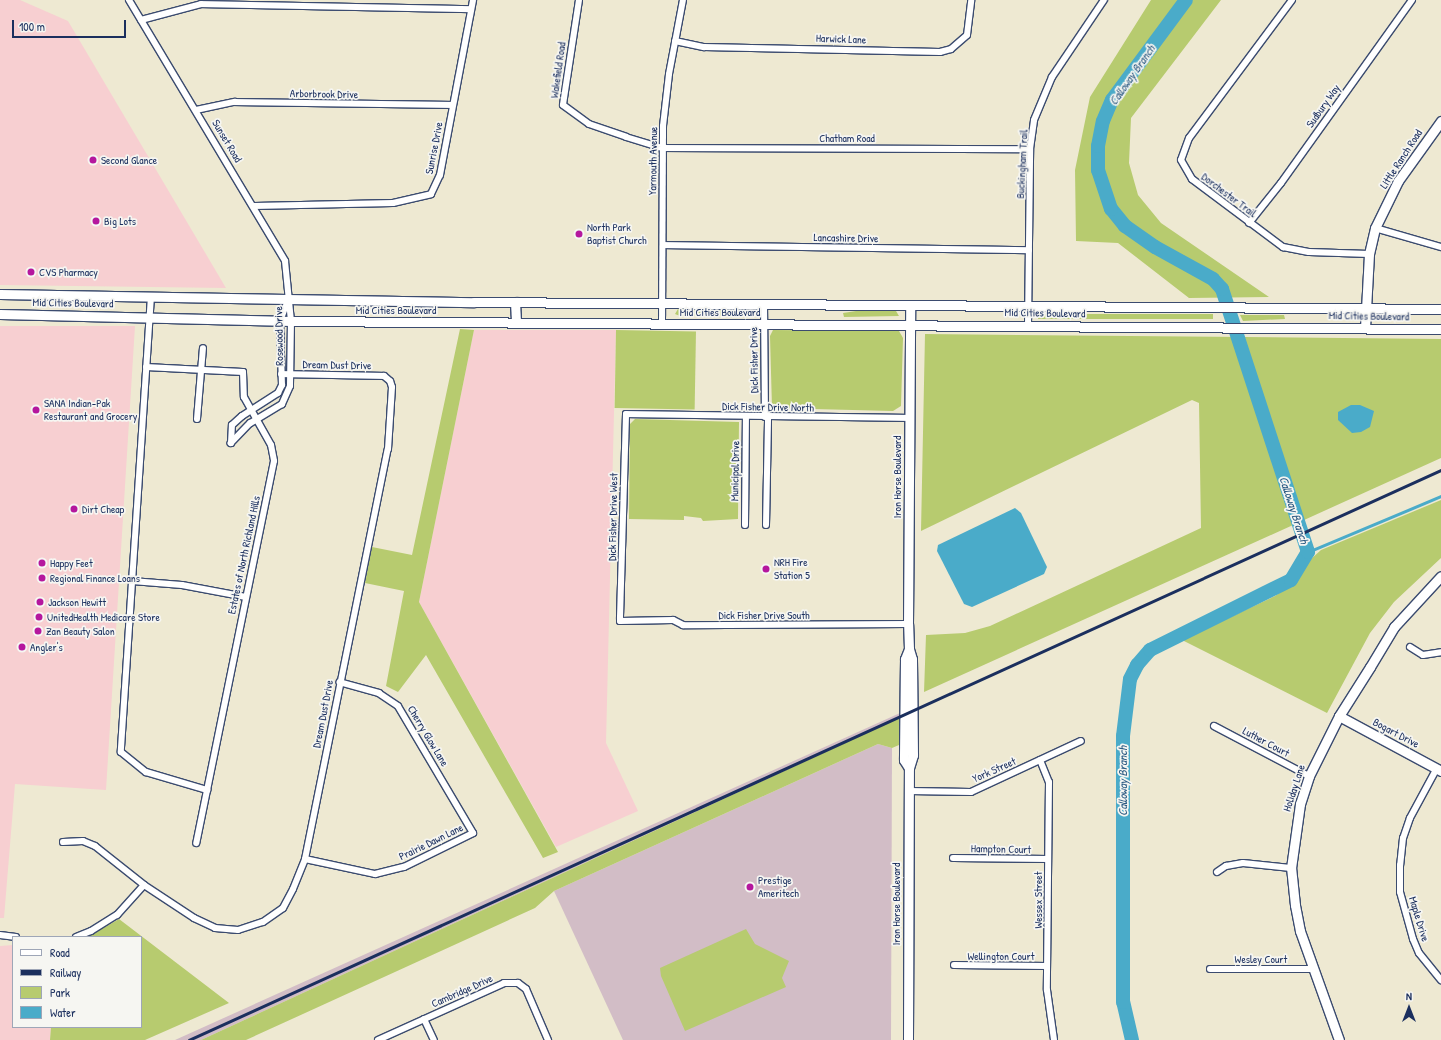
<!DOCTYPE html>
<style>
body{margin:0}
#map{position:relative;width:1441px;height:1040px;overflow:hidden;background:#eee9d2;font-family:"Patrick Hand",sans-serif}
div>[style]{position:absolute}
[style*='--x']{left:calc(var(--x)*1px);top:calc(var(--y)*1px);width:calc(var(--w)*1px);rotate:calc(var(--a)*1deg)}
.built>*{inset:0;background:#f7cfd1}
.industrial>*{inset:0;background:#d2bdc6}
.green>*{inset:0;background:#b7cb6f;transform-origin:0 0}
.water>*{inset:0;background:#4aabc9}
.stream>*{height:2.5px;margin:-1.25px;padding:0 1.25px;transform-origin:1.25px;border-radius:1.25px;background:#4aabc9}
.river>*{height:14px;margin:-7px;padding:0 7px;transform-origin:7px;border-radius:7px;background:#4aabc9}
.roads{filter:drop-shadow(1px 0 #3b4b6f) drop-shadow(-1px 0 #3b4b6f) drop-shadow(0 1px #3b4b6f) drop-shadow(0 -1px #3b4b6f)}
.street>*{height:6px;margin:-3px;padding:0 3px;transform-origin:3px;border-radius:3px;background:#fff}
.secondary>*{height:9px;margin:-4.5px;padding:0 4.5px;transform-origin:4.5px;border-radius:4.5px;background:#fff}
.rail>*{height:2.5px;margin:-1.25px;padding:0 1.25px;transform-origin:1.25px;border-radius:1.25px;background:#1b2f5e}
.dots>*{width:11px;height:11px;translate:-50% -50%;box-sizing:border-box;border:2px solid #f6f6f2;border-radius:50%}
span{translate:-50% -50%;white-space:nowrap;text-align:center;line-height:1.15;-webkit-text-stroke:3.5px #f6f6f2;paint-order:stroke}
.street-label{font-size:11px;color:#1b2f5e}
.poi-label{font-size:11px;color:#1b2f5e}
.left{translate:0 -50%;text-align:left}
.water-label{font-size:12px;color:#2b5a83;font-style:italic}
.legend{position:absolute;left:12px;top:936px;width:130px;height:92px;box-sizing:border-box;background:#f6f6f2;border:1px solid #9ea6b7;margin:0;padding:5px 7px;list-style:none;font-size:12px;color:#1b2f5e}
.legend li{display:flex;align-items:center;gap:8px;height:20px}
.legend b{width:20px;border:1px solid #9ea6b7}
.north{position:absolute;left:1389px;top:988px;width:40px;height:40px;-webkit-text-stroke:3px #f6f6f2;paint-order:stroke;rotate:0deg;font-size:11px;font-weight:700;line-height:16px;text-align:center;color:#1b2f5e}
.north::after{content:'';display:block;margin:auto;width:14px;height:18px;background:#1b2f5e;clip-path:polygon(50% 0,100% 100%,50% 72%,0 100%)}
.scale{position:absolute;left:12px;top:20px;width:114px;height:18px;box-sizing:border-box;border:2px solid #1b2f5e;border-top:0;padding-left:5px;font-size:12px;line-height:14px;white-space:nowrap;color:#1b2f5e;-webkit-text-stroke:3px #f6f6f2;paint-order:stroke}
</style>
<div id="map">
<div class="built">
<i style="clip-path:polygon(0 0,20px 0,68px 21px,226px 288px,0 285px)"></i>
<i style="clip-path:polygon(0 326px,135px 326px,106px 790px,15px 784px,4px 918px,0 918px)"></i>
<i style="clip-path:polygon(474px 330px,616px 330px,606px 743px,638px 811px,556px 847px,419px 602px)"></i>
<i style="clip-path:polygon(13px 945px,13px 1027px,51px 1027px,50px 1040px,0 1040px,0 946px)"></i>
</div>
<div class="industrial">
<i style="clip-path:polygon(900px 713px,899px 718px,201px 1040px,175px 1040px)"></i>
<i style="clip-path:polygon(878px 744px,892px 748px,891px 1040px,623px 1040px,554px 891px)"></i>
</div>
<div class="green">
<i style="clip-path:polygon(1151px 0,1221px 0,1131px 118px,1129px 163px,1138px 195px,1161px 223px,1269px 297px,1189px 298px,1118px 243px,1076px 241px,1075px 170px,1090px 97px)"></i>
<i style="clip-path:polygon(678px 309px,746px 310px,751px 311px,751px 315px,680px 316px,675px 314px)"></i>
<i style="clip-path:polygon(856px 311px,896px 311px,899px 316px,844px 317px,843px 313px)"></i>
<i style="left:1038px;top:314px;width:175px;height:5px"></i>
<i style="clip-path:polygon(1240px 315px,1284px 315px,1285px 319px,1243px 321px)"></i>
<i style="clip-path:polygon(460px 329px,474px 330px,419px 602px,558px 852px,543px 858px,426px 655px,398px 692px,386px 686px,404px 591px,365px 583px,372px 547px,412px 555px)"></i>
<i style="left:616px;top:330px;width:80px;height:78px;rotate:1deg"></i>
<i style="clip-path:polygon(773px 330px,899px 331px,903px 338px,901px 406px,893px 411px,772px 408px,770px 336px)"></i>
<i style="clip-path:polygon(925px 334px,1441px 339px,1441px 458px,924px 692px,926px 635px,965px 633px,990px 626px,1201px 528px,1199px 403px,1192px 400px,921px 531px)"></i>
<i style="clip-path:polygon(635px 419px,739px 422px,738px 519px,703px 521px,701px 518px,684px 516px,684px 520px,629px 519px,630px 424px)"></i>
<i style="clip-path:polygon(1441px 500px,1441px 558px,1394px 602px,1370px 633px,1327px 713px,1182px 640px,1275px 596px,1297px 581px,1311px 559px,1321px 550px)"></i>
<i style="clip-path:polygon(899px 718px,899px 745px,892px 748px,878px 744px,554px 891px,535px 908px,246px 1040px,201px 1040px)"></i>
<i style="clip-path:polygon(119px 919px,229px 1003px,145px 1040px,50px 1040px,51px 1027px,141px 1027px,141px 937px,88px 937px)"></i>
<i style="clip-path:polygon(746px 929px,755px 944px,789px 961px,782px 978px,786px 987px,685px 1031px,661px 976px,660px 968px)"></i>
</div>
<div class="water">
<i style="clip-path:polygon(1351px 405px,1360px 405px,1374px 411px,1370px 427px,1361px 432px,1352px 433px,1338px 420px,1338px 412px)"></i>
<i style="clip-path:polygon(1015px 508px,1021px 513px,1047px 567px,1044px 574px,972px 607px,964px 604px,937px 551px,938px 545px)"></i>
</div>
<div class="stream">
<i style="--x:1308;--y:552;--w:144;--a:-22.8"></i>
</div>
<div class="river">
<i style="--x:1132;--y:1040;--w:39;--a:-103"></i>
<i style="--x:1123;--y:1002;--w:266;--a:-90"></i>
<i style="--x:1123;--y:736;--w:57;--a:-83"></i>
<i style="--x:1130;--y:679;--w:16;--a:-63"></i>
<i style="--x:1137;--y:665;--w:20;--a:-49"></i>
<i style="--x:1150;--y:650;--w:157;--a:-26.4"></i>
<i style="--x:1291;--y:580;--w:33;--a:-59"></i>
<i style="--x:1308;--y:552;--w:277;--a:-108.1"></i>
<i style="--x:1222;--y:289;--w:13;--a:-132"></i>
<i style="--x:1213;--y:279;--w:66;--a:-151.1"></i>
<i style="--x:1155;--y:247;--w:37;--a:-145"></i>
<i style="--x:1125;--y:226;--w:22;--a:-129"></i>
<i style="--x:1111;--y:209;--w:41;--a:-108.4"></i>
<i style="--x:1098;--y:170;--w:24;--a:-90"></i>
<i style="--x:1098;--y:146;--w:25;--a:-79"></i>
<i style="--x:1103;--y:121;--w:23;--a:-67"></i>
<i style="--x:1112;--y:100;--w:124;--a:-53.5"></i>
</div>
<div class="roads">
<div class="street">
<i style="--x:129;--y:0;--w:304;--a:59.1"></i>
<i style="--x:285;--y:261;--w:60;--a:84.3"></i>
<i style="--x:291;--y:321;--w:65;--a:90.9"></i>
<i style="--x:290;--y:386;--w:20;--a:114"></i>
<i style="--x:282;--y:404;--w:37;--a:149"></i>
<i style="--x:250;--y:423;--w:28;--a:134"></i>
<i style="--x:579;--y:0;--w:106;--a:98.7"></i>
<i style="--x:563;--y:105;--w:32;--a:36"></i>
<i style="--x:589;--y:124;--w:39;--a:19"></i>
<i style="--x:626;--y:137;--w:39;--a:17"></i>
<i style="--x:663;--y:148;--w:367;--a:0.2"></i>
<i style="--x:1292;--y:0;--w:172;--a:126.7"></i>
<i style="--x:1189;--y:138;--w:23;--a:110"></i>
<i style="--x:1181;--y:160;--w:22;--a:60"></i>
<i style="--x:1192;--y:179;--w:114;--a:36.8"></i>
<i style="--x:1283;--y:247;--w:26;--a:11"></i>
<i style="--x:1309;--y:252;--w:60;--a:1.9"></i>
<i style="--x:141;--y:20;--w:62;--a:-14.9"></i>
<i style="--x:201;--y:4;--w:270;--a:1.1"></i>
<i style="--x:675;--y:41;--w:30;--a:12"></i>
<i style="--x:704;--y:47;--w:236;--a:1.2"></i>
<i style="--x:940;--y:52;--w:11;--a:-15"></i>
<i style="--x:951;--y:49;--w:21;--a:-41"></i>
<i style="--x:967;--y:35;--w:35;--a:-83"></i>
<i style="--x:196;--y:110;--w:40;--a:-12"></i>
<i style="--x:235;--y:102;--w:217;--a:0.8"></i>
<i style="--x:254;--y:206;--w:139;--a:-1.2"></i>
<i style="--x:393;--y:203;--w:39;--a:-13"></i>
<i style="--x:431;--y:194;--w:21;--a:-65"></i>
<i style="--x:440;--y:175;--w:178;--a:-79.3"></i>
<i style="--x:1249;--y:223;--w:51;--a:-51.3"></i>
<i style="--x:1281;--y:183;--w:225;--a:-54.4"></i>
<i style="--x:1375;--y:228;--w:69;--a:16.1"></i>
<i style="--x:663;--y:245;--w:366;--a:0.8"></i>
<i style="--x:151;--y:296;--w:457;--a:93.8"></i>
<i style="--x:121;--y:752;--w:32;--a:39"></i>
<i style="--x:146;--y:772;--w:64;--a:16.4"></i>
<i style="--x:764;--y:303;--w:114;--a:89.5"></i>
<i style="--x:662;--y:324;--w:198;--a:-89.7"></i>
<i style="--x:663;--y:126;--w:52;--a:-83.4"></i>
<i style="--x:669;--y:74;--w:75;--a:-79.3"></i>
<i style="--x:1028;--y:325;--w:176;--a:-89.3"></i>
<i style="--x:1030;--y:149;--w:29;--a:-82"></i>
<i style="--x:1034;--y:120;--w:47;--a:-67.3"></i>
<i style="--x:1052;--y:77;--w:93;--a:-56"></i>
<i style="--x:146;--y:367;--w:97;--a:3"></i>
<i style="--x:243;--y:372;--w:25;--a:88"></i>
<i style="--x:244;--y:397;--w:55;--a:60.6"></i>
<i style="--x:271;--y:445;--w:16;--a:79"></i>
<i style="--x:274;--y:461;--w:390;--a:101.5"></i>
<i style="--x:197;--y:419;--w:71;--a:-85.2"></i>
<i style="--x:231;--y:443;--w:18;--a:-87"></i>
<i style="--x:232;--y:425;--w:13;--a:-42"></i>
<i style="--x:242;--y:416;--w:43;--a:-32.6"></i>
<i style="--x:278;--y:393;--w:9;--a:-63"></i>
<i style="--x:282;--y:385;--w:64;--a:-91.8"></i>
<i style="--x:280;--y:321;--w:22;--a:-69"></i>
<i style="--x:745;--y:525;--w:108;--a:-89.5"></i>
<i style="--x:766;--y:525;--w:108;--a:-88.9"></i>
<i style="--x:132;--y:581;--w:50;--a:4.6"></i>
<i style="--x:182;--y:585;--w:65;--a:10.6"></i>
<i style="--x:908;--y:624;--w:225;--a:179.7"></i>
<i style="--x:683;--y:625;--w:11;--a:-153"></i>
<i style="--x:673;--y:620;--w:53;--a:178.9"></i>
<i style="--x:620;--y:621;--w:4;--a:-90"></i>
<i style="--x:620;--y:617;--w:203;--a:-88.3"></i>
<i style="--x:626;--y:414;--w:284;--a:0.8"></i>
<i style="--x:1410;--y:647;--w:15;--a:32"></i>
<i style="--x:1423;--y:655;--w:18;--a:-9"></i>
<i style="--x:1214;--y:726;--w:107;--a:27.8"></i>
<i style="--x:1040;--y:760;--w:24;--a:68"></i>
<i style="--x:1049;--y:782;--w:208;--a:90.6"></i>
<i style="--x:1047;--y:990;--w:50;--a:82"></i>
<i style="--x:1437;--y:768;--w:57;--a:118.4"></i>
<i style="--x:1410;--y:818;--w:21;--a:109"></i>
<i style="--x:1403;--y:838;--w:27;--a:96"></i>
<i style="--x:1400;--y:865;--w:27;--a:90"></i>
<i style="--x:1400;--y:892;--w:49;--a:74.5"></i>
<i style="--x:1413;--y:939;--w:15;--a:67"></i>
<i style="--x:1419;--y:953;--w:35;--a:51"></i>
<i style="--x:909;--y:791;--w:62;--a:0.9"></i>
<i style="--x:971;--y:792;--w:121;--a:-24.9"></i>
<i style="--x:63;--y:842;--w:20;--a:-3"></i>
<i style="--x:83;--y:841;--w:13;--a:23"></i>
<i style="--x:95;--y:846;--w:63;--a:38.5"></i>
<i style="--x:144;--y:885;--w:60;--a:33.4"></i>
<i style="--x:194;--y:918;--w:23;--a:25"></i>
<i style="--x:215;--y:928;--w:23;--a:5"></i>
<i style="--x:238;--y:930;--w:26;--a:-18"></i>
<i style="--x:263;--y:922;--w:24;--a:-35"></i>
<i style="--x:283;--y:908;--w:21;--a:-62"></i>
<i style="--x:293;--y:889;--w:32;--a:-68"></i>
<i style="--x:305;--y:859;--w:418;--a:-78.6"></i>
<i style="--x:388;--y:449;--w:62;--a:-86.3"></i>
<i style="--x:392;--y:387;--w:6;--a:-108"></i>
<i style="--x:390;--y:381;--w:8;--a:-140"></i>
<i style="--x:384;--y:376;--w:103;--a:-178.9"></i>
<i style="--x:953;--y:858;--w:95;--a:0.6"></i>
<i style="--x:305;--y:859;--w:72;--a:12.1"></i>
<i style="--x:375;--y:874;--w:30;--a:-14"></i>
<i style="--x:404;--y:867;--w:77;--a:-26.2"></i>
<i style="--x:473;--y:833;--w:147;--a:-120.6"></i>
<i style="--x:398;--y:706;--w:23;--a:-146"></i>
<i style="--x:379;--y:693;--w:41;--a:-164.6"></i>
<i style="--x:1217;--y:872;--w:11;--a:-34"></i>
<i style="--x:1226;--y:866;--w:17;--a:-10"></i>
<i style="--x:1243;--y:863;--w:48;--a:5.9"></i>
<i style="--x:0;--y:935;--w:16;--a:7"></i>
<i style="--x:76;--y:937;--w:16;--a:-22"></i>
<i style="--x:91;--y:931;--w:31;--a:-32"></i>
<i style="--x:117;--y:915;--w:40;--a:-48"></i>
<i style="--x:954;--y:965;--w:93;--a:0.6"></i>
<i style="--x:1210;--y:969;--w:103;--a:0"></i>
<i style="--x:424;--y:1019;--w:23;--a:65"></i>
<i style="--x:378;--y:1040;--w:138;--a:-24.3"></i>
<i style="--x:504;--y:983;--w:14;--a:0"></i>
<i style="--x:518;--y:983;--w:10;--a:37"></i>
<i style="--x:526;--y:989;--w:56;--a:66.7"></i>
</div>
<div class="secondary">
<i style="--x:0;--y:294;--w:474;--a:1"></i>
<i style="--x:474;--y:302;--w:967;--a:0.41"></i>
<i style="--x:515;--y:302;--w:20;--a:87"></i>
<i style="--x:0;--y:314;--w:291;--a:1.4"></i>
<i style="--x:291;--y:321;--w:1150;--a:0.4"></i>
<i style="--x:1365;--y:328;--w:74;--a:-86.9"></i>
<i style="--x:1369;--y:254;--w:27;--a:-77"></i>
<i style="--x:1375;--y:228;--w:52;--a:-63.9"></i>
<i style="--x:1398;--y:181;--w:74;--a:-54.4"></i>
<i style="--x:909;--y:649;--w:11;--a:112"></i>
<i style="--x:905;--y:659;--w:101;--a:90.6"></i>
<i style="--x:904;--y:760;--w:9;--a:58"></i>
<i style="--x:1339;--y:716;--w:116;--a:28.3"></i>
<i style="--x:908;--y:1040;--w:272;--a:-89.8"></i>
<i style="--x:909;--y:768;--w:14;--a:-73"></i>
<i style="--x:913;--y:755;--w:96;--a:-90.6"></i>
<i style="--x:912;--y:659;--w:10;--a:-107"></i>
<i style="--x:909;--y:649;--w:25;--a:-92"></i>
<i style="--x:908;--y:624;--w:319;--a:-89.6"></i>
<i style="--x:1339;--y:1040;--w:116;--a:-109.7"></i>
<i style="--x:1300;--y:931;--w:26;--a:-101"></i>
<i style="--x:1295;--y:905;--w:37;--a:-96"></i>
<i style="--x:1291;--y:868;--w:65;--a:-82"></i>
<i style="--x:1300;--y:804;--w:29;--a:-72"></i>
<i style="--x:1309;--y:776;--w:67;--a:-63.4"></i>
<i style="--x:1339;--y:716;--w:58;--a:-57.7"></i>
<i style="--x:1370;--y:667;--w:47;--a:-59"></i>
<i style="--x:1394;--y:627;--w:69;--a:-47.3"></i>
</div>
</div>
<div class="rail">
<i style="--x:189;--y:1040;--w:1376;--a:-24.48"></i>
</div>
<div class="dots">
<i style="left:93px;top:160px;background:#b5179e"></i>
<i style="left:96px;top:221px;background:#b5179e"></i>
<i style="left:579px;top:234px;background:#b5179e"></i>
<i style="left:31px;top:272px;background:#b5179e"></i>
<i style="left:36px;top:410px;background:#b5179e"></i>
<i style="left:74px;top:509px;background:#b5179e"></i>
<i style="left:42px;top:563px;background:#b5179e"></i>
<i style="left:766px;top:569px;background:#b5179e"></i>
<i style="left:42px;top:578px;background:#b5179e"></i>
<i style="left:40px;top:602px;background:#b5179e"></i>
<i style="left:39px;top:617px;background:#b5179e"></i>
<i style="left:38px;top:631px;background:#b5179e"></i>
<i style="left:22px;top:647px;background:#b5179e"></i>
<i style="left:750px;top:887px;background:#b5179e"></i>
</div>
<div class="street-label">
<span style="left:841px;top:39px;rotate:2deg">Harwick Lane</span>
<span style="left:558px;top:70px;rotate:-82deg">Wakefield Road</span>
<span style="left:324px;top:94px;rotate:1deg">Arborbrook Drive</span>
<span style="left:1323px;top:106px;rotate:-55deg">Sudbury Way</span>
<span style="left:847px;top:138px">Chatham Road</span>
<span style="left:227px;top:141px;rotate:59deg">Sunset Road</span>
<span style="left:434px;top:148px;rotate:-79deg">Sunrise Drive</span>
<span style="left:1401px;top:159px;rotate:-57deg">Little Ranch Road</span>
<span style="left:653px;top:161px;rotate:-89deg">Yarmouth Avenue</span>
<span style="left:1022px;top:164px;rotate:-87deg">Buckingham Trail</span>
<span style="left:1229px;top:195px;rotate:37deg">Dorchester Trail</span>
<span style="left:846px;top:238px;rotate:1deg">Lancashire Drive</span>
<span style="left:73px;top:303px;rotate:1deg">Mid Cities Boulevard</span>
<span style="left:396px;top:310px">Mid Cities Boulevard</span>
<span style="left:720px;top:312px">Mid Cities Boulevard</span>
<span style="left:1045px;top:313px;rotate:1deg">Mid Cities Boulevard</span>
<span style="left:1369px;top:316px;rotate:1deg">Mid Cities Boulevard</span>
<span style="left:279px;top:336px;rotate:-91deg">Rosewood Drive</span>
<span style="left:754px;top:360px;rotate:-91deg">Dick Fisher Drive</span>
<span style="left:337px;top:365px;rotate:1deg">Dream Dust Drive</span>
<span style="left:768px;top:407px;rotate:1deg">Dick Fisher Drive North</span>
<span style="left:735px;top:471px;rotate:-89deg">Municipal Drive</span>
<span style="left:897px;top:477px;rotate:-90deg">Iron Horse Boulevard</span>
<span style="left:613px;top:517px;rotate:-89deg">Dick Fisher Drive West</span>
<span style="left:244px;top:555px;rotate:-78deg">Estates of North Richland Hills</span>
<span style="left:764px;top:615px">Dick Fisher Drive South</span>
<span style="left:323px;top:714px;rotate:-79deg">Dream Dust Drive</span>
<span style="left:1396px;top:733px;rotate:28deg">Bogart Drive</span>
<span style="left:428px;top:736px;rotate:59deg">Cherry Glow Lane</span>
<span style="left:1266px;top:742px;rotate:28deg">Luther Court</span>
<span style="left:994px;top:770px;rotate:-24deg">York Street</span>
<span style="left:1294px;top:788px;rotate:-72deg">Holiday Lane</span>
<span style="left:431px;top:842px;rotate:-26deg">Prairie Dawn Lane</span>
<span style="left:1001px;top:849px;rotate:1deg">Hampton Court</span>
<span style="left:1038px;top:900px;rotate:-90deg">Wessex Street</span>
<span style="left:896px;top:904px;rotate:-90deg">Iron Horse Boulevard</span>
<span style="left:1419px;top:919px;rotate:73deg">Maple Drive</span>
<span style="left:1001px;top:956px">Wellington Court</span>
<span style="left:1261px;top:959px">Wesley Court</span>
<span style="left:462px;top:991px;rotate:-24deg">Cambridge Drive</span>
</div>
<div class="poi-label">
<span class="left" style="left:101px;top:160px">Second Glance</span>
<span class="left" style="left:104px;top:221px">Big Lots</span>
<span class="left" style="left:587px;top:234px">North Park<br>Baptist Church</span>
<span class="left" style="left:39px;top:272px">CVS Pharmacy</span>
<span class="left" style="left:44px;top:410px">SANA Indian-Pak<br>Restaurant and Grocery</span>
<span class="left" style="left:82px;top:509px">Dirt Cheap</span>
<span class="left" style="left:50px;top:563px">Happy Feet</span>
<span class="left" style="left:774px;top:569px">NRH Fire<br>Station 5</span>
<span class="left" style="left:50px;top:578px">Regional Finance Loans</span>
<span class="left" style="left:48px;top:602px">Jackson Hewitt</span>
<span class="left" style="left:47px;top:617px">UnitedHealth Medicare Store</span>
<span class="left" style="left:46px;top:631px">Zan Beauty Salon</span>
<span class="left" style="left:30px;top:647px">Angler's</span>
<span class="left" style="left:758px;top:887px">Prestige<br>Ameritech</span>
</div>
<div class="water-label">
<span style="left:1132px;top:75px;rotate:-55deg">Calloway Branch</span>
<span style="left:1294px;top:510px;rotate:72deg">Calloway Branch</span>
<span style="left:1123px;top:781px;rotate:-90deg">Calloway Branch</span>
</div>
<ul class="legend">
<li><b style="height:5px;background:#fff"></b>Road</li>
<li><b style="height:5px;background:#1b2f5e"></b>Railway</li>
<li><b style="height:11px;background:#b7cb6f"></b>Park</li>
<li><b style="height:11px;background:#4aabc9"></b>Water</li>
</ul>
<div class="north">N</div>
<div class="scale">100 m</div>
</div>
